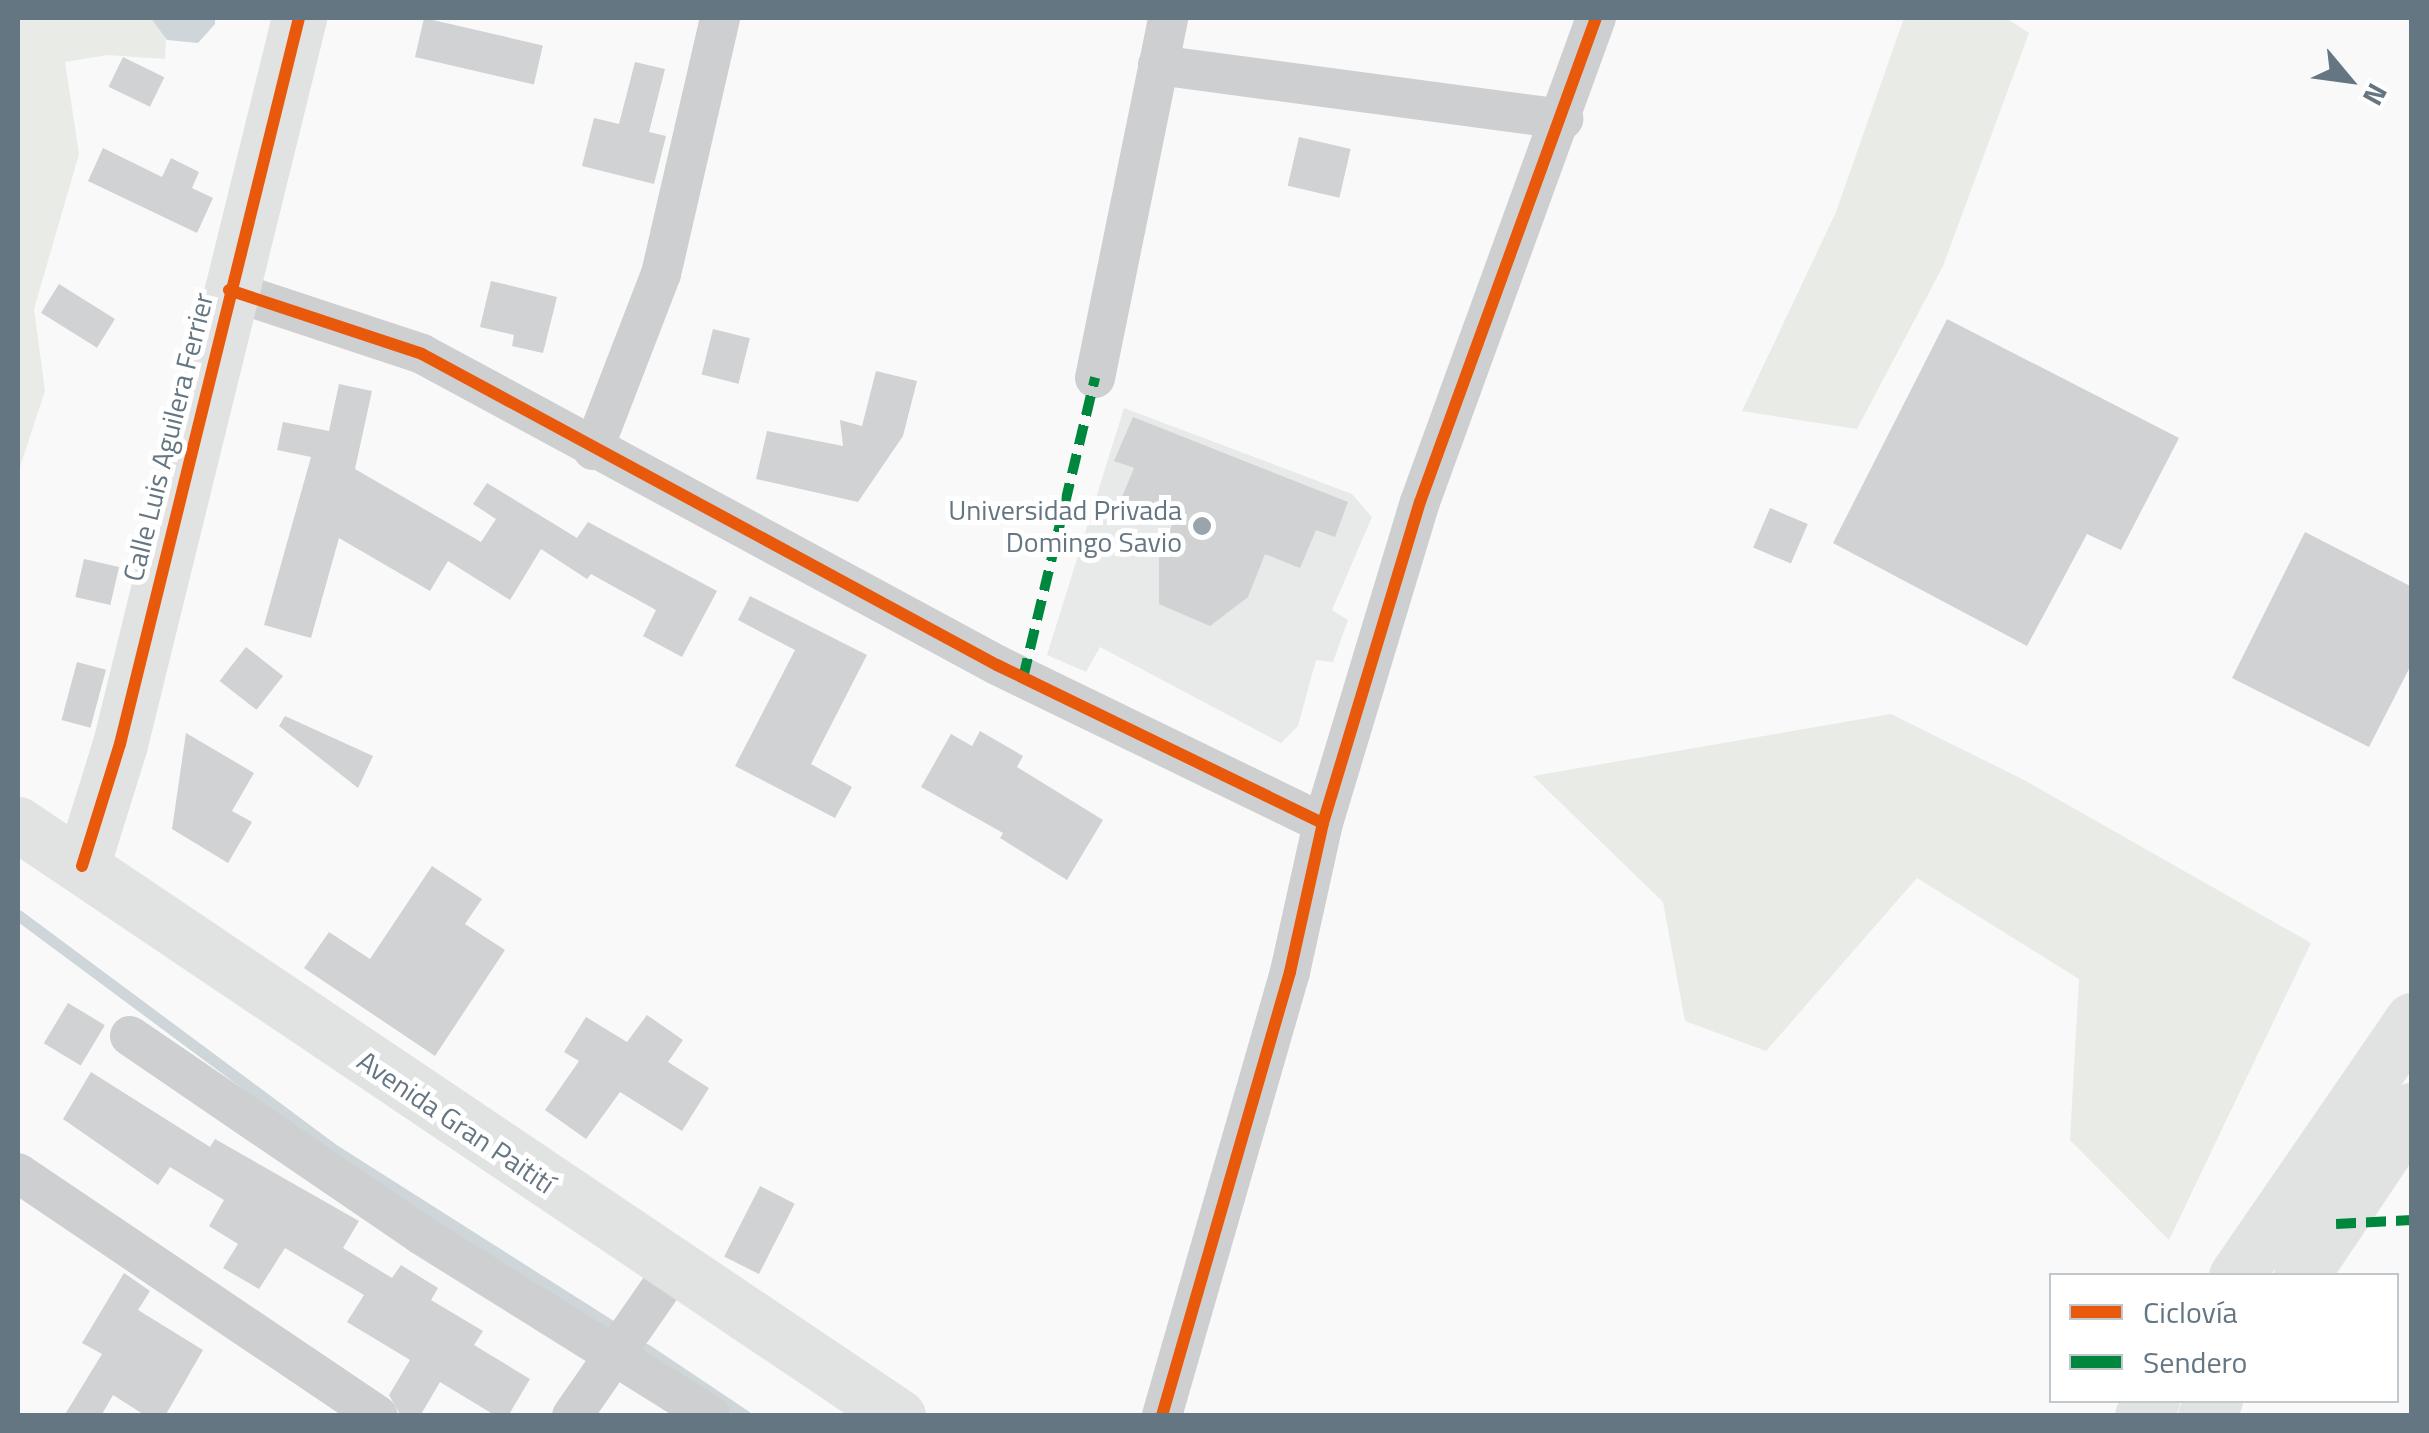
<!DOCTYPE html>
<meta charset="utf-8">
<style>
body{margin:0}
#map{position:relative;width:2429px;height:1433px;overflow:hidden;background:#f9f9f9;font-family:"Titillium Web",sans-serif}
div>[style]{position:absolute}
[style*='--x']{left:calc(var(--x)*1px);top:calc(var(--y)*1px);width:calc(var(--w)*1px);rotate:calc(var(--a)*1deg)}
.built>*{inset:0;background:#e8e9e9}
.green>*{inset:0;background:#e8ebe6}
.water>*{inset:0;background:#ced6d9}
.stream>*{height:11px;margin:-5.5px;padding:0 5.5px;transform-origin:5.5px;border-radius:5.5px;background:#ced6d9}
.building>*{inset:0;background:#d0d2d3;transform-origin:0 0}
.street>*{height:40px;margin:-20px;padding:0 20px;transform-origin:20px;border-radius:20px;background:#cecfd0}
.secondary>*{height:55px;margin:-27.5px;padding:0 27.5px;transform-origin:27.5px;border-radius:27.5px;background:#e1e2e2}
.primary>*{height:55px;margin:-27.5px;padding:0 27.5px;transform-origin:27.5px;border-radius:27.5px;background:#e1e2e2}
.quiet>*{height:10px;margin-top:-5px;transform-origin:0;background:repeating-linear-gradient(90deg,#00873e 0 20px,transparent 0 30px)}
.cycleway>*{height:12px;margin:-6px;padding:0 6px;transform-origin:6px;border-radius:6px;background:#e8590c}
.dots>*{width:28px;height:28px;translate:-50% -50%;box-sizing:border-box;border:5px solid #fff;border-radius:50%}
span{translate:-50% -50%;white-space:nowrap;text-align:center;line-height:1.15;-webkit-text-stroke:10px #fff;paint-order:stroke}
.street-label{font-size:28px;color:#657683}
.poi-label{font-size:28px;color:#657683}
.right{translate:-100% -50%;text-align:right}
.frame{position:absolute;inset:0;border:20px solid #657683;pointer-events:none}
.legend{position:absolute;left:2049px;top:1273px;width:350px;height:130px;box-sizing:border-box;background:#fff;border:2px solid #c1c8cd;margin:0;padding:12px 18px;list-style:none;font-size:30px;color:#657683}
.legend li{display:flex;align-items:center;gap:20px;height:50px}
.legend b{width:50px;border:2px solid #c1c8cd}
.north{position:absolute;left:2299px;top:30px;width:100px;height:100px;-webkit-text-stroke:8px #fff;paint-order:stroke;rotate:119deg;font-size:28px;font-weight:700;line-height:40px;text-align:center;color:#657683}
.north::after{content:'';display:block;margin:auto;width:35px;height:45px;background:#657683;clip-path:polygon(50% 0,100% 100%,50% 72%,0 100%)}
</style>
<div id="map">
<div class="built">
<i style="clip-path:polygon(1124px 408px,1352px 494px,1372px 517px,1332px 610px,1348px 620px,1333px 662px,1316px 660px,1298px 726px,1281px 743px,1100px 647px,1086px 672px,1047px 655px)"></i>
</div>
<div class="green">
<i style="clip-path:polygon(18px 18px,157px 18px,166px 40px,165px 59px,108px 55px,65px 62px,79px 154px,34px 309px,45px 391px,18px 473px)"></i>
<i style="clip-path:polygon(1904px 18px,2006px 18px,2029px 33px,1943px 266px,1857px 429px,1742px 411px,1836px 212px)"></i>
<i style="clip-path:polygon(1891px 714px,2026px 781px,2311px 943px,2169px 1240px,2070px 1140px,2079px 979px,1917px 878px,1766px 1051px,1685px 1021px,1663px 902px,1533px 776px)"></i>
</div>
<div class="water">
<i style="clip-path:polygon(151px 18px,215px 18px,215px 24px,198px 43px,167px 40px)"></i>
</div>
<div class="stream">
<i style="--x:18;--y:915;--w:396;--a:36.6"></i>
<i style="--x:336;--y:1151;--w:325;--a:32.4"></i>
<i style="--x:646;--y:1349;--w:120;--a:33.8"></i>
</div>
<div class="building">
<i style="left:424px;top:18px;width:122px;height:40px;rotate:13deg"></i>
<i style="left:123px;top:57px;width:46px;height:33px;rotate:26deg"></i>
<i style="clip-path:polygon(635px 62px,665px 69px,649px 132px,666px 136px,654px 184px,582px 166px,594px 118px,619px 124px)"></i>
<i style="left:1299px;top:137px;width:53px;height:50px;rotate:13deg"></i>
<i style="clip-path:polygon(103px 148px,162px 177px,171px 158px,199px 172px,192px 188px,213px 198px,197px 233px,88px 181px)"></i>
<i style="clip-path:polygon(491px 281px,557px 297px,543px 353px,512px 346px,514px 335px,480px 327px)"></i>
<i style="left:59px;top:284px;width:66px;height:34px;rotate:32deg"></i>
<i style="clip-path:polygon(1947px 319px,2179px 438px,2121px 550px,2087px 534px,2027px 646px,1833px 543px)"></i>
<i style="left:713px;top:329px;width:38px;height:47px;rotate:14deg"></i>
<i style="clip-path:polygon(876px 371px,917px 381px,903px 436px,858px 502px,756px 479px,767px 431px,843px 446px,840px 420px,862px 426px)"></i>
<i style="clip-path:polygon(339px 384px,372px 391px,355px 469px,481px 542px,496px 519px,473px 504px,487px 483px,577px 538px,588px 522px,717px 591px,682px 657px,643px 636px,656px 610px,591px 574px,587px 579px,541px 549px,510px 600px,448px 561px,430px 591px,339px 538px,311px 638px,264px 625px,311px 457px,277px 450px,283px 422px,329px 431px)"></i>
<i style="clip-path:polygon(1133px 417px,1348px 502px,1335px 537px,1316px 530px,1300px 568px,1265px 554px,1248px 597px,1210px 626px,1159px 604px,1159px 557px,1172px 525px,1119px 504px,1134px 468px,1114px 461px)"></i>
<i style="left:1770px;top:508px;width:41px;height:43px;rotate:23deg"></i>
<i style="clip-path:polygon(2305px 532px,2412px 587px,2412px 663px,2369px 747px,2232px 678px)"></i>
<i style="left:84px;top:559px;width:36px;height:39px;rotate:13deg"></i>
<i style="clip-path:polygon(750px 596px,867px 655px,811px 764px,852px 787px,835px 818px,735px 766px,795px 650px,738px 620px)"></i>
<i style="left:246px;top:647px;width:47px;height:43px;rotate:38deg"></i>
<i style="left:77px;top:662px;width:30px;height:60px;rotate:15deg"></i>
<i style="clip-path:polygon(285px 716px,373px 756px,358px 788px,279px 726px)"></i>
<i style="clip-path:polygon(980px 731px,1023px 756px,1017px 767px,1103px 820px,1067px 880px,1000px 838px,1003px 833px,921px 787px,951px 734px,972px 746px)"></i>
<i style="clip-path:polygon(186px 733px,254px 773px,232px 811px,252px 822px,228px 863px,172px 829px)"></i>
<i style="clip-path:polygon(432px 866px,482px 899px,465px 924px,505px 950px,435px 1056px,304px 968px,329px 932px,370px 959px)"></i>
<i style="left:68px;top:1003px;width:43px;height:47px;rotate:31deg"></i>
<i style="clip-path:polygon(647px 1015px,683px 1040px,668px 1062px,709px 1088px,682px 1131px,620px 1092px,586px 1139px,545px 1110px,579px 1061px,564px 1052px,586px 1017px,627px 1042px)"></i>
<i style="clip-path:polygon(91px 1072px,210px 1147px,215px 1139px,359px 1221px,343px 1248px,392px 1278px,401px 1265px,438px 1288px,431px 1300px,483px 1331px,474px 1345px,530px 1379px,508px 1416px,496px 1416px,440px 1382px,420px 1416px,401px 1416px,389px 1395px,410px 1360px,347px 1322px,364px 1295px,285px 1248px,259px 1289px,223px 1268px,238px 1244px,209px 1226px,224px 1200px,170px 1167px,158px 1185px,63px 1119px)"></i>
<i style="left:760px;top:1186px;width:39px;height:79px;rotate:27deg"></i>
<i style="clip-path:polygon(124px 1273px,150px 1291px,138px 1310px,203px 1350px,165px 1416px,146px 1416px,113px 1395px,101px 1416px,64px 1416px,102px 1354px,82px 1343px)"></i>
</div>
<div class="street">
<i style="--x:1158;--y:65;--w:409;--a:7.6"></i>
<i style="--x:229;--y:290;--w:203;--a:18.3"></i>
<i style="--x:422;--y:354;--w:654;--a:28.41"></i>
<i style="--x:997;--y:665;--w:362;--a:25.9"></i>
<i style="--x:1323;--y:823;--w:153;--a:102.5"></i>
<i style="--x:1290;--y:972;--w:462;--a:106.1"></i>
<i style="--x:1095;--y:378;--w:367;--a:-78.5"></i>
<i style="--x:593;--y:450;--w:189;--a:-68.9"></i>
<i style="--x:661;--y:274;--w:263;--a:-77"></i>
<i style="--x:1323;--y:823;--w:335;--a:-73.2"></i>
<i style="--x:1420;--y:502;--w:515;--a:-70.02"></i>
<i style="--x:130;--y:1036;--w:351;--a:34.3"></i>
<i style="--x:420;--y:1234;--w:343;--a:32"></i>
<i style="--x:18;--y:1173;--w:434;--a:34"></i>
<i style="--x:572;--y:1416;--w:178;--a:-55.3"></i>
</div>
<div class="secondary">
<i style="--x:82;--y:866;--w:128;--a:-72.7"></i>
<i style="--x:120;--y:744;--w:748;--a:-76.15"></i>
<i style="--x:2236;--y:1276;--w:311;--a:-55.5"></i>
<i style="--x:2301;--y:1276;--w:200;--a:-56.2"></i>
<i style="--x:2142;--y:1416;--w:19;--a:-58"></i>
<i style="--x:2205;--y:1416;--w:19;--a:-58"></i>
</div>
<div class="primary">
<i style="--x:18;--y:824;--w:1061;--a:33.93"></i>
</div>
<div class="quiet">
<i style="--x:1023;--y:678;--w:309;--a:-76.5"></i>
<i style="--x:2336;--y:1224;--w:76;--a:-3"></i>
</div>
<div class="cycleway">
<i style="--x:229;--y:290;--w:203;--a:18.3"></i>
<i style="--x:422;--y:354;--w:654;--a:28.41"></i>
<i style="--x:997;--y:665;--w:362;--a:25.9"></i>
<i style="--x:1323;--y:823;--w:153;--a:102.5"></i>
<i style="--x:1290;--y:972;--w:462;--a:106.1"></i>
<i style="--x:1323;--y:823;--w:335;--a:-73.2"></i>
<i style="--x:1420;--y:502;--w:515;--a:-70.02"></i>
<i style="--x:82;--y:866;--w:128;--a:-72.7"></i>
<i style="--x:120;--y:744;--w:748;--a:-76.15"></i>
</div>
<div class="dots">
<i style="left:1202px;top:526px;background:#99a4ac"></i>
</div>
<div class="street-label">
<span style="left:168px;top:437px;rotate:-76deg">Calle Luis Aguilera Ferrier</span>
<span style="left:456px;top:1122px;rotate:34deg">Avenida Gran Paitití</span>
</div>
<div class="poi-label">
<span class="right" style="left:1182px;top:526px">Universidad Privada<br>Domingo Savio</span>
</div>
<div class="frame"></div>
<ul class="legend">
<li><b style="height:12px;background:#e8590c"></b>Ciclovía</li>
<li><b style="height:12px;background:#00873e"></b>Sendero</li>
</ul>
<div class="north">N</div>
</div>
